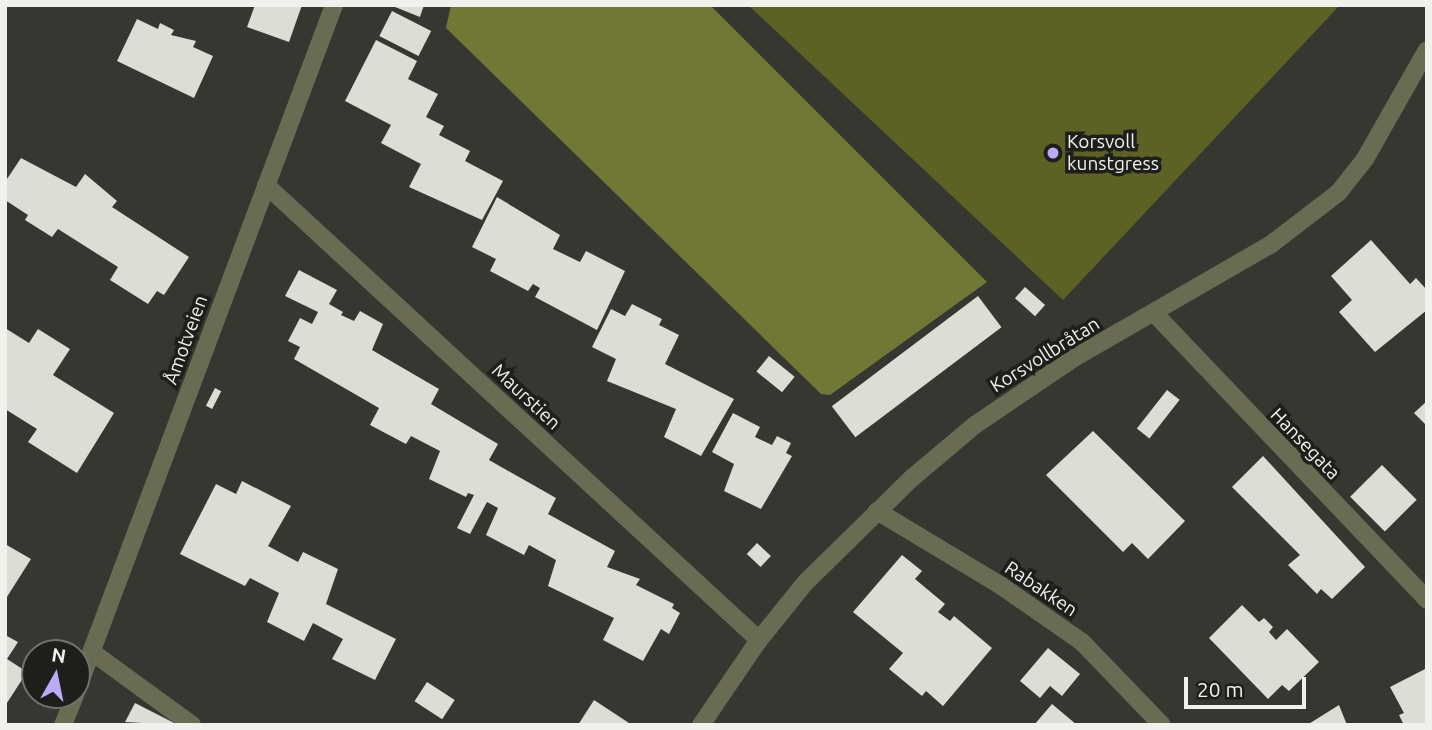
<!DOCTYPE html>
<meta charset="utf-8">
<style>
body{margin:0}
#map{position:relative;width:1432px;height:730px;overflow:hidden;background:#363731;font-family:Ubuntu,sans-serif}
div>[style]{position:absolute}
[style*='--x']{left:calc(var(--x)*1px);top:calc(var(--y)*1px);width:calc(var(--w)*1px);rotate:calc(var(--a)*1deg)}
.green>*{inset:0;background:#5d6224}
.forest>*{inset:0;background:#717735}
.building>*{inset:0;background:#dcded6;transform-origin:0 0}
.minor>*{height:18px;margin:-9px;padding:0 9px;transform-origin:9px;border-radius:9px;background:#696c52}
.dots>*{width:19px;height:19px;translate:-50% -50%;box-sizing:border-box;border:4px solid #1e1e1b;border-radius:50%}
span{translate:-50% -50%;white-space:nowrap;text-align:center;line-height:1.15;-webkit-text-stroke:7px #1e1e1b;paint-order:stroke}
.poi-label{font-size:19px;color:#f0f0ec}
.left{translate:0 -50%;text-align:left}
.street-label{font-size:19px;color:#f0f0ec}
.frame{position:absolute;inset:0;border:7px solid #f0f0ec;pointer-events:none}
.north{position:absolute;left:21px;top:639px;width:70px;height:70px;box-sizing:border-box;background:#1e1e1b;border:2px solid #72726f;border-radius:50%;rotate:9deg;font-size:19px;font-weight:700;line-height:28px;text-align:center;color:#f0f0ec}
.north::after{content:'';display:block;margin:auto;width:24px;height:32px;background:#bbaaf6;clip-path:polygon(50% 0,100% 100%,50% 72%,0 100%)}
.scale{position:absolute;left:1184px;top:677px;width:122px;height:32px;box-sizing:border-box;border:4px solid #f0f0ec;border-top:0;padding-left:9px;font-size:21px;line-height:24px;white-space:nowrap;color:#f0f0ec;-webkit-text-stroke:5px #1e1e1b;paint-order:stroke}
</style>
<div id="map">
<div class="green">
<i style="clip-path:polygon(748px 5px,1340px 5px,1063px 300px)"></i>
</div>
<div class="forest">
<i style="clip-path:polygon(451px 5px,710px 5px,987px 282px,830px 395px,821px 394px,446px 28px)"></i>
</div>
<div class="building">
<i style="clip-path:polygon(255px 5px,302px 5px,289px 42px,247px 27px)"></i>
<i style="clip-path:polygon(390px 5px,424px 5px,420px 17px)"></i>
<i style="left:392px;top:11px;width:44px;height:28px;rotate:27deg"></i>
<i style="clip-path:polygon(137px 19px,158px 29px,160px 23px,174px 30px,171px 35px,196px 41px,193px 47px,213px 56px,194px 98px,117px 61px)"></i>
<i style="clip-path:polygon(376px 40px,417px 61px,408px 79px,438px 94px,426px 117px,444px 126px,439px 135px,470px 151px,465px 161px,503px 181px,482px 220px,409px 187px,421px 164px,381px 143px,391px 125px,345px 101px)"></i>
<i style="clip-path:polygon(21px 158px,76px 187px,85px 174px,117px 201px,112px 207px,189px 257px,164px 295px,157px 291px,148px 304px,110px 280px,118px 267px,58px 229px,52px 237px,25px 220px,28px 215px,5px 200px,5px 182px)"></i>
<i style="clip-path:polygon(497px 197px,560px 235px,553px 249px,580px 262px,586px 251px,625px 271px,597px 330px,535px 297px,540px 288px,533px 284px,540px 274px,528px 291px,490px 271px,496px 259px,472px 247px)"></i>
<i style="clip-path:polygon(1371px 240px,1410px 284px,1416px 278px,1427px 290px,1427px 310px,1375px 352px,1339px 312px,1352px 300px,1331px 276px)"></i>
<i style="clip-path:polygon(299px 270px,337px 290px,329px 304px,343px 312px,341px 315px,354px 321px,360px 311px,383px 324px,372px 350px,439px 389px,431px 404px,498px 444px,489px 460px,556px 498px,548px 514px,615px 551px,607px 567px,640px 579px,636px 585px,674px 604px,672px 608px,680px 613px,669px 634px,661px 629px,643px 661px,603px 640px,614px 618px,548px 586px,556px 560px,529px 545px,524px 555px,486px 535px,498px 508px,487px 502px,470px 534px,457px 528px,474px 495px,468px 493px,466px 497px,429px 479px,440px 451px,411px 436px,406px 444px,370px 425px,379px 408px,294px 359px,300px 347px,288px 341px,300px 318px,312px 324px,318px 312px,285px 296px)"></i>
<i style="left:1025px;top:287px;width:27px;height:15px;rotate:42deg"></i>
<i style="left:978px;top:296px;width:39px;height:183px;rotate:53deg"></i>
<i style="clip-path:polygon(632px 304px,662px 319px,659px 325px,679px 335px,665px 364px,734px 399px,701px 456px,664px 437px,676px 409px,607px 381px,616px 359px,592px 347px,611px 309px,625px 316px)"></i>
<i style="clip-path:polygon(5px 328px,29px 343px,38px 329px,70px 349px,53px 375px,114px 413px,77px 473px,28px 442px,37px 429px,5px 409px)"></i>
<i style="left:769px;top:356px;width:33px;height:20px;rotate:39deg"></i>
<i style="left:215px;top:388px;width:7px;height:20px;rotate:27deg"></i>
<i style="left:1167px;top:390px;width:16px;height:49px;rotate:38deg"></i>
<i style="clip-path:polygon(1427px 401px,1427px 426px,1414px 413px)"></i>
<i style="clip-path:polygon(733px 413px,760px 427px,755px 437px,772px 445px,777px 436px,791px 443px,786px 453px,792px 456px,761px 509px,724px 491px,734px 464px,712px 452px)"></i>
<i style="clip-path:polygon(1093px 431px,1185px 521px,1148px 559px,1132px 543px,1123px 552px,1046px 475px)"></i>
<i style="clip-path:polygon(1263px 456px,1365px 567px,1332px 599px,1321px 589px,1317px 594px,1288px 565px,1300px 555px,1232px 487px)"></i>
<i style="left:1382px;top:465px;width:49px;height:45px;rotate:45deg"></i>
<i style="clip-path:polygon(242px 481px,291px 506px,268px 546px,298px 562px,303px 552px,338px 569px,326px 604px,396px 639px,375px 680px,332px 659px,343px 639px,313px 623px,304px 641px,267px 622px,279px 593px,250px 578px,245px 586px,180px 554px,216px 484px,236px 494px)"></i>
<i style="left:757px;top:543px;width:19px;height:15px;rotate:43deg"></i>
<i style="clip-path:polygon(5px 544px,31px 559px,5px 600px)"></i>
<i style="clip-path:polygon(902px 555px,922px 571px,915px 579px,945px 604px,938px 612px,950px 621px,954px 616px,992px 648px,943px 706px,926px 691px,922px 696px,889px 669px,903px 653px,853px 612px)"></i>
<i style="clip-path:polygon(1242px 605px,1259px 622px,1264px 618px,1273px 627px,1269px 632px,1276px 640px,1287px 629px,1319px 662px,1289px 691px,1282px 685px,1268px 699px,1209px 638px)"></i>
<i style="clip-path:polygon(5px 635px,18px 642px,7px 659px,27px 672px,5px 706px)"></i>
<i style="clip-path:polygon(1048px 648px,1080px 674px,1062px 696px,1050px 686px,1040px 698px,1020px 681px)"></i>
<i style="clip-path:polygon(1427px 668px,1427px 725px,1404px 725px,1399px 715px,1404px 713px,1390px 687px)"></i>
<i style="left:427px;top:682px;width:33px;height:23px;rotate:33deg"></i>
<i style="clip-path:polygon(594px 700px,632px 725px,578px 725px)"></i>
<i style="clip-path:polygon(135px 703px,178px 725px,125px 722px)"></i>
<i style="clip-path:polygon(1052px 704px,1077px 725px,1034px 725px)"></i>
<i style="clip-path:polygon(1339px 705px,1347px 725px,1307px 725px)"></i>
</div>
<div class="minor">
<i style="--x:266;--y:185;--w:671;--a:42.7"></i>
<i style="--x:1155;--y:314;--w:395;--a:46.4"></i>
<i style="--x:877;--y:511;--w:144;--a:31"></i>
<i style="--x:1000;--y:585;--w:100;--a:34.8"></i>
<i style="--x:1082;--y:642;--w:115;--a:46.1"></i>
<i style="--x:92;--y:652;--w:124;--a:36.1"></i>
<i style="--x:77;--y:690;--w:732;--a:-69.43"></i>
<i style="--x:63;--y:725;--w:32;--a:-68"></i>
<i style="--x:701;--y:725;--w:103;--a:-55.7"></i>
<i style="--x:759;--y:640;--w:73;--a:-51.1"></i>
<i style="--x:805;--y:583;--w:150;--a:-44.5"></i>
<i style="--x:912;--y:478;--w:82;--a:-40.1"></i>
<i style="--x:975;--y:425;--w:120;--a:-34.1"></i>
<i style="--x:1074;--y:358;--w:226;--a:-30"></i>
<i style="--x:1270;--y:245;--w:87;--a:-37.5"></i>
<i style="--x:1339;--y:192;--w:42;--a:-51.8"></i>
<i style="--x:1365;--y:159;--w:125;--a:-60.4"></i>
</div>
<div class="dots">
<i style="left:1053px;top:153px;background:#bbaaf6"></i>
</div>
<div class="poi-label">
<span class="left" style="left:1067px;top:153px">Korsvoll<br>kunstgress</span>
</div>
<div class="street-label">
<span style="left:186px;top:340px;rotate:-70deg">Åmotveien</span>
<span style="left:1045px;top:355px;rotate:-32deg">Korsvollbråtan</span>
<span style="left:526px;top:397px;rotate:43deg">Maurstien</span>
<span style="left:1305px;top:444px;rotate:46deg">Hansegata</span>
<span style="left:1041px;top:589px;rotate:34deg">Rabakken</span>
</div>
<div class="frame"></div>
<div class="north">N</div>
<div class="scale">20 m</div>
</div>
